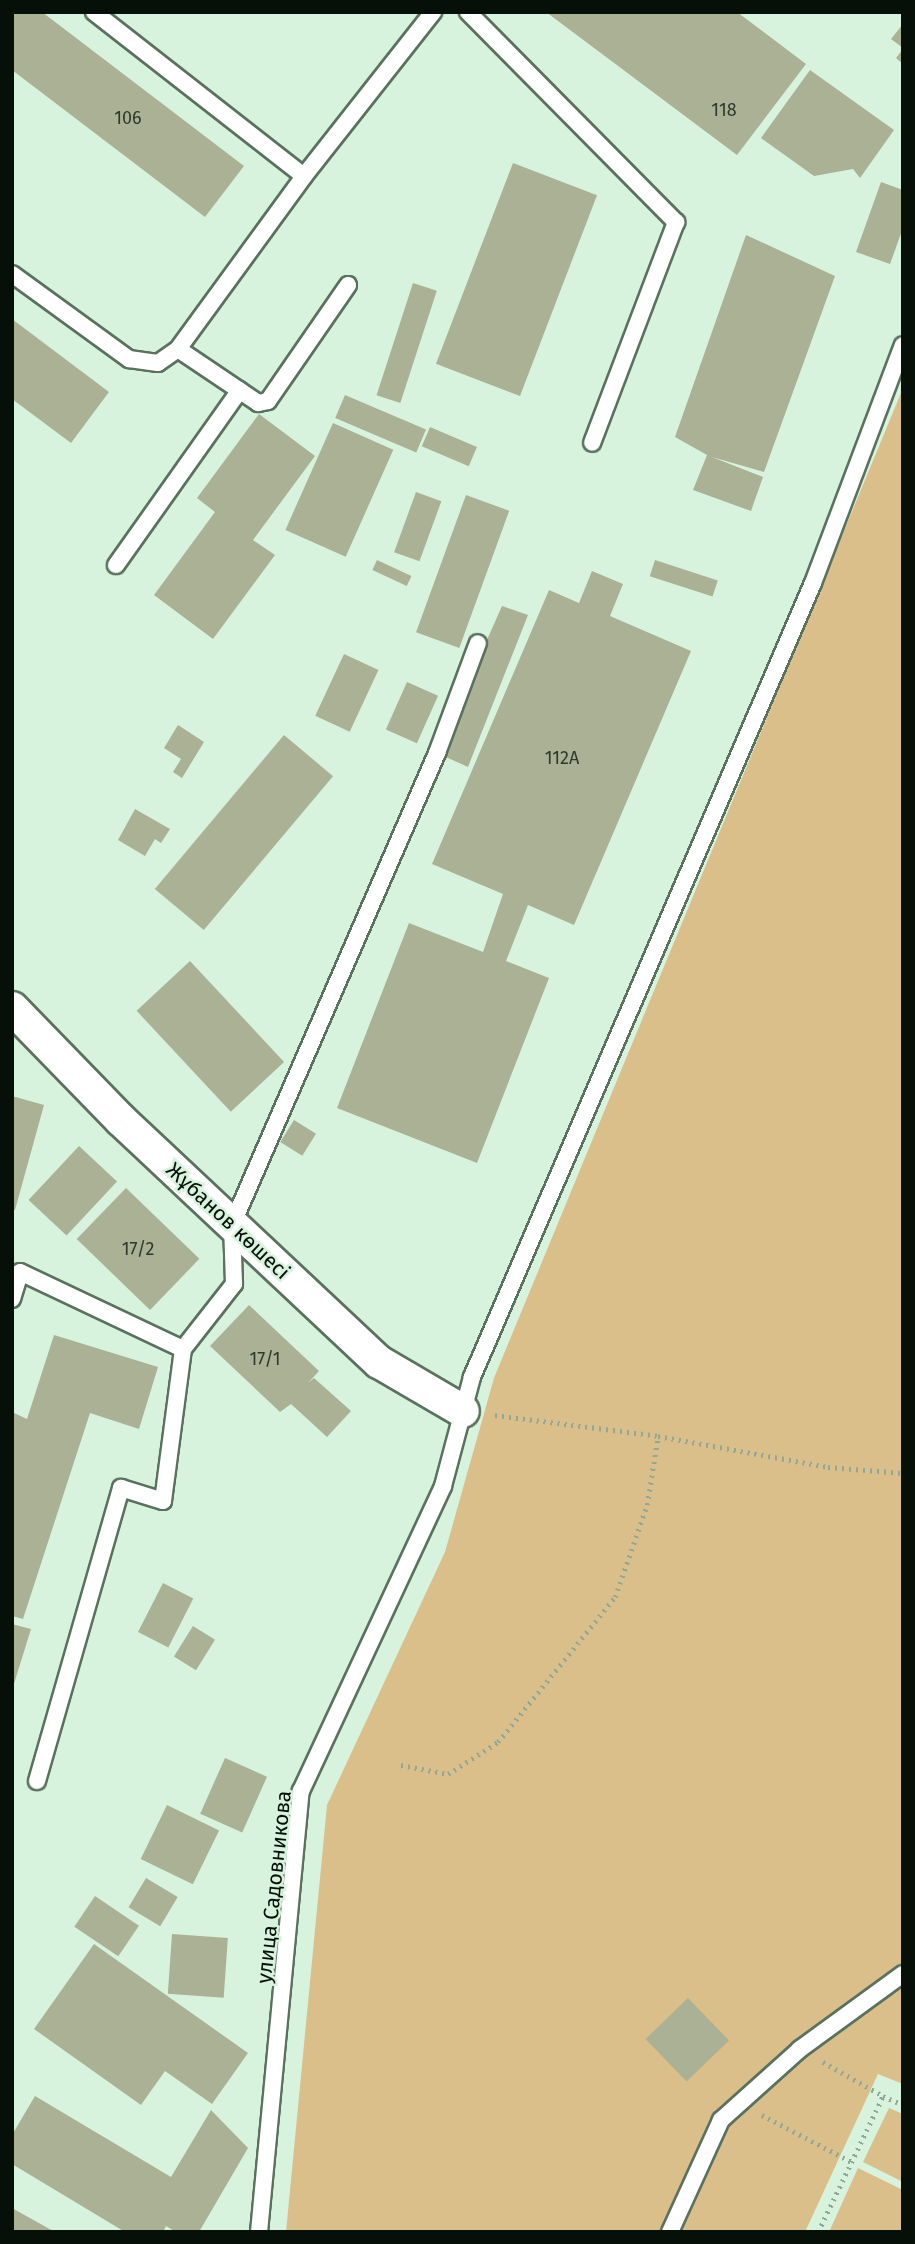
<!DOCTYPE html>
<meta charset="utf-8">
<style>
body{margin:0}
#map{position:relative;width:915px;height:2244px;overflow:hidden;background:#d8f3dd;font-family:"Fira Sans",sans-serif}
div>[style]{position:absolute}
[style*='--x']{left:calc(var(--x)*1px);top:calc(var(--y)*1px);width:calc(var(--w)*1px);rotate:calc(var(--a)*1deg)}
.green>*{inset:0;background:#dabf8a}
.building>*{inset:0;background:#abb194;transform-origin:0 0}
.path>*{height:4.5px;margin-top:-2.25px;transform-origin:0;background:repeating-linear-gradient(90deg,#92a897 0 2px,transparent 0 7px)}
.roads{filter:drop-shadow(2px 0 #5a715e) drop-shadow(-2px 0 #5a715e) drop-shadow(0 2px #5a715e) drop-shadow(0 -2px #5a715e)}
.lane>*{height:16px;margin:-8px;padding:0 8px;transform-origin:8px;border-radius:8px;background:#fff}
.street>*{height:32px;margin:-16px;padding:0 16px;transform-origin:16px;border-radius:16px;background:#fff}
span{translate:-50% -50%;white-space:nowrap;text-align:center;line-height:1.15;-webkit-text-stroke:5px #d8f3dd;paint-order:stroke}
.number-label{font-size:18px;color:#2f382b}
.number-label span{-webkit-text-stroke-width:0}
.street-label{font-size:21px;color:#060f08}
.frame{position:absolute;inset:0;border:14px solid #060f08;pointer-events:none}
</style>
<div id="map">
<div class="green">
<i style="clip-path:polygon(903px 388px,903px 2084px,878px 2074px,805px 2232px,286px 2232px,327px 1805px,445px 1552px,494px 1378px)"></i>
<i style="clip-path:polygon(889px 2108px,903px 2114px,903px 2182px,863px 2162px)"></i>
<i style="clip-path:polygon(858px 2168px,903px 2190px,903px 2232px,829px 2232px)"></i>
</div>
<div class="building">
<i style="clip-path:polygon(12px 12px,42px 12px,244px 166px,205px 217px,12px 70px)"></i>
<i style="clip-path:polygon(546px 12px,737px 12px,806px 64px,737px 155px)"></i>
<i style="clip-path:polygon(903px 24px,903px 48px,891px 39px)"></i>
<i style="clip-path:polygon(903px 49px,903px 64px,896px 58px)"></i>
<i style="clip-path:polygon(810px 70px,894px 130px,860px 178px,853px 169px,814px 176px,761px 138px)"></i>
<i style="left:513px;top:163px;width:90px;height:215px;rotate:21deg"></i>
<i style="clip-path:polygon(881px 182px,903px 190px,903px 228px,890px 264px,856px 252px)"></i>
<i style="clip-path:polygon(746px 235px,835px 276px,764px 472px,712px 457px,763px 477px,751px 511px,693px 490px,707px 455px,675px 437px)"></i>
<i style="left:413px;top:283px;width:25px;height:118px;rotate:18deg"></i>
<i style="clip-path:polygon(12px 319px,109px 392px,71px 443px,12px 399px)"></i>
<i style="left:345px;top:395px;width:88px;height:25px;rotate:23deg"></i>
<i style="clip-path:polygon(259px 414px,315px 456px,253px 540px,275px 555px,213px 639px,154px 595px,215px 512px,197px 498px)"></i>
<i style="left:333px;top:423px;width:66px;height:117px;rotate:24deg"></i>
<i style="left:430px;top:427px;width:51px;height:21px;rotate:23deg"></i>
<i style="left:416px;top:492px;width:27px;height:64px;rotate:20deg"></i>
<i style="left:466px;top:495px;width:46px;height:146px;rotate:20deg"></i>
<i style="left:377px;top:560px;width:38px;height:11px;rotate:25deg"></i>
<i style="left:655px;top:560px;width:66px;height:17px;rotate:18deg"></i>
<i style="clip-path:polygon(592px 571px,623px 584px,610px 616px,691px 651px,574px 925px,528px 905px,506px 961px,549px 978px,477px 1163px,337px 1108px,409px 923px,483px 952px,503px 894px,432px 864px,549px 590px,579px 603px)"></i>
<i style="clip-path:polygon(502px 606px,528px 615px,468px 767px,437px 753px)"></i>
<i style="left:344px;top:654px;width:38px;height:68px;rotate:25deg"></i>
<i style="left:407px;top:682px;width:34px;height:52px;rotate:24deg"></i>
<i style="clip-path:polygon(178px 725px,204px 742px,182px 778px,173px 772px,181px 759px,164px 748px)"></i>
<i style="left:284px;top:735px;width:64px;height:201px;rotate:40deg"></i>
<i style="clip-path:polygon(135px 809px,170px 829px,161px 843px,155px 839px,145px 856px,118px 840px)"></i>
<i style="left:190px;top:961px;width:138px;height:73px;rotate:47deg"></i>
<i style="clip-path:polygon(12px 1096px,44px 1105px,15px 1210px,12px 1209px)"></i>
<i style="left:294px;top:1120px;width:26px;height:26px;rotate:32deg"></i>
<i style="left:79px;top:1146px;width:52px;height:74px;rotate:43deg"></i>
<i style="left:126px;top:1188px;width:102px;height:71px;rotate:44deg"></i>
<i style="clip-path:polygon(249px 1305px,319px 1371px,308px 1383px,314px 1378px,351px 1411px,327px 1437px,291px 1404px,280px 1412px,210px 1346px)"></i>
<i style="clip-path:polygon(54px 1335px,158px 1367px,139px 1429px,90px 1413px,23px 1619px,12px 1616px,12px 1412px,27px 1419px)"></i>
<i style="left:163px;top:1583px;width:34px;height:55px;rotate:27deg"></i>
<i style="clip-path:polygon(12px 1624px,31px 1629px,13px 1687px,12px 1687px)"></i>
<i style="left:193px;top:1626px;width:26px;height:36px;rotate:32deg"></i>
<i style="left:225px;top:1758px;width:46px;height:61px;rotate:24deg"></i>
<i style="left:167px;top:1805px;width:58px;height:60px;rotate:26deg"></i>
<i style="left:146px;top:1878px;width:37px;height:34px;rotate:31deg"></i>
<i style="left:95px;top:1896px;width:53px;height:37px;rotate:34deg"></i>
<i style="left:172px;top:1934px;width:56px;height:60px;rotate:4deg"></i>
<i style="clip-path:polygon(94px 1944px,248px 2053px,212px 2104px,165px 2071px,141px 2105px,34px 2029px)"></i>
<i style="left:688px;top:1998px;width:59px;height:59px;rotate:46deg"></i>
<i style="clip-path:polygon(35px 2096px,171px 2177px,211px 2110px,248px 2148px,199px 2232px,176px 2232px,166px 2226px,163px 2232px,125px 2232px,12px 2164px,12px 2135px)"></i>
<i style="clip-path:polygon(12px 2208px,55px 2232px,12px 2232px)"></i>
</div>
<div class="path">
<i style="--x:495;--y:1415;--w:164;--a:7.3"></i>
<i style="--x:658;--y:1436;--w:173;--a:10.3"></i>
<i style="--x:828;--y:1467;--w:75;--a:4.6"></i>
<i style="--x:401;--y:1765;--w:48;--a:10.8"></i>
<i style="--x:448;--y:1774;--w:59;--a:-32.6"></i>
<i style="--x:498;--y:1742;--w:186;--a:-51.1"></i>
<i style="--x:615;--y:1597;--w:97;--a:-70.8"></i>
<i style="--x:647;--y:1505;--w:70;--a:-80.9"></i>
<i style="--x:823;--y:2062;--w:69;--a:29.5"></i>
<i style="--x:762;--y:2115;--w:102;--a:27.6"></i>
<i style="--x:818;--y:2232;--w:151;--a:-64.5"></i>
<i style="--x:883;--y:2096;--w:22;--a:24"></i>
</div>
<div class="roads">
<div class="lane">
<i style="--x:94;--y:12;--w:266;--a:38"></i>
<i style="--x:468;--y:12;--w:296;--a:45.3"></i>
<i style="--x:676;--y:222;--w:236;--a:110.8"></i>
<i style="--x:12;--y:274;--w:145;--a:36"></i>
<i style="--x:129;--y:359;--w:29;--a:8"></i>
<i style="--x:158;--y:363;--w:24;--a:-35"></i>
<i style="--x:178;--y:349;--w:214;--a:-53.9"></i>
<i style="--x:304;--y:176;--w:209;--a:-51.8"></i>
<i style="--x:178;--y:349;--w:97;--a:34"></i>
<i style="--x:258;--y:403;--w:10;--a:-11"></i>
<i style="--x:268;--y:401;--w:141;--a:-55.4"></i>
<i style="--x:116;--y:565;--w:214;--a:-54.7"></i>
<i style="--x:12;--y:1299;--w:28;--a:-73"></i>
<i style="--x:20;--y:1272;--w:180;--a:25.3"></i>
<i style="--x:183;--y:1349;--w:83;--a:-51.9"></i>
<i style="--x:234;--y:1284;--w:59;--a:-91.9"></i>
<i style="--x:232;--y:1225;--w:515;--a:-66.52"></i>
<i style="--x:437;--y:753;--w:117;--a:-69.6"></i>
<i style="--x:37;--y:1781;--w:305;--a:-74"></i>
<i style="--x:121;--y:1488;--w:44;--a:17.2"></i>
<i style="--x:163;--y:1501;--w:153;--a:-82.5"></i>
<i style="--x:259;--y:2232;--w:443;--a:-84.6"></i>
<i style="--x:301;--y:1791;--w:336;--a:-65"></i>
<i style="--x:443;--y:1486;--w:113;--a:-75.1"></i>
<i style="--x:472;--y:1377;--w:864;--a:-66.76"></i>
<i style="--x:813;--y:583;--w:254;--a:-69.3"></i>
<i style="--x:670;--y:2232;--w:123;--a:-65.5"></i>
<i style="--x:721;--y:2120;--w:106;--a:-41.9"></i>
<i style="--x:800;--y:2049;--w:127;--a:-36.1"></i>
</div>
<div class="street">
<i style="--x:12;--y:1008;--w:156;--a:45.8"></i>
<i style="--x:121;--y:1120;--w:354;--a:43.2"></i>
<i style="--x:379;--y:1362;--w:97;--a:30.3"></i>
</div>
</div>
<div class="number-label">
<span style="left:724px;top:110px">118</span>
<span style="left:128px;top:118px">106</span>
<span style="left:562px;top:758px">112А</span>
<span style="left:138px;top:1249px">17/2</span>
<span style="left:265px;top:1359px">17/1</span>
</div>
<div class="street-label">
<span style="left:228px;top:1221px;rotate:43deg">Жұбанов көшесі</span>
<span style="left:274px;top:1887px;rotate:-84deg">улица Садовникова</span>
</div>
<div class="frame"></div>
</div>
